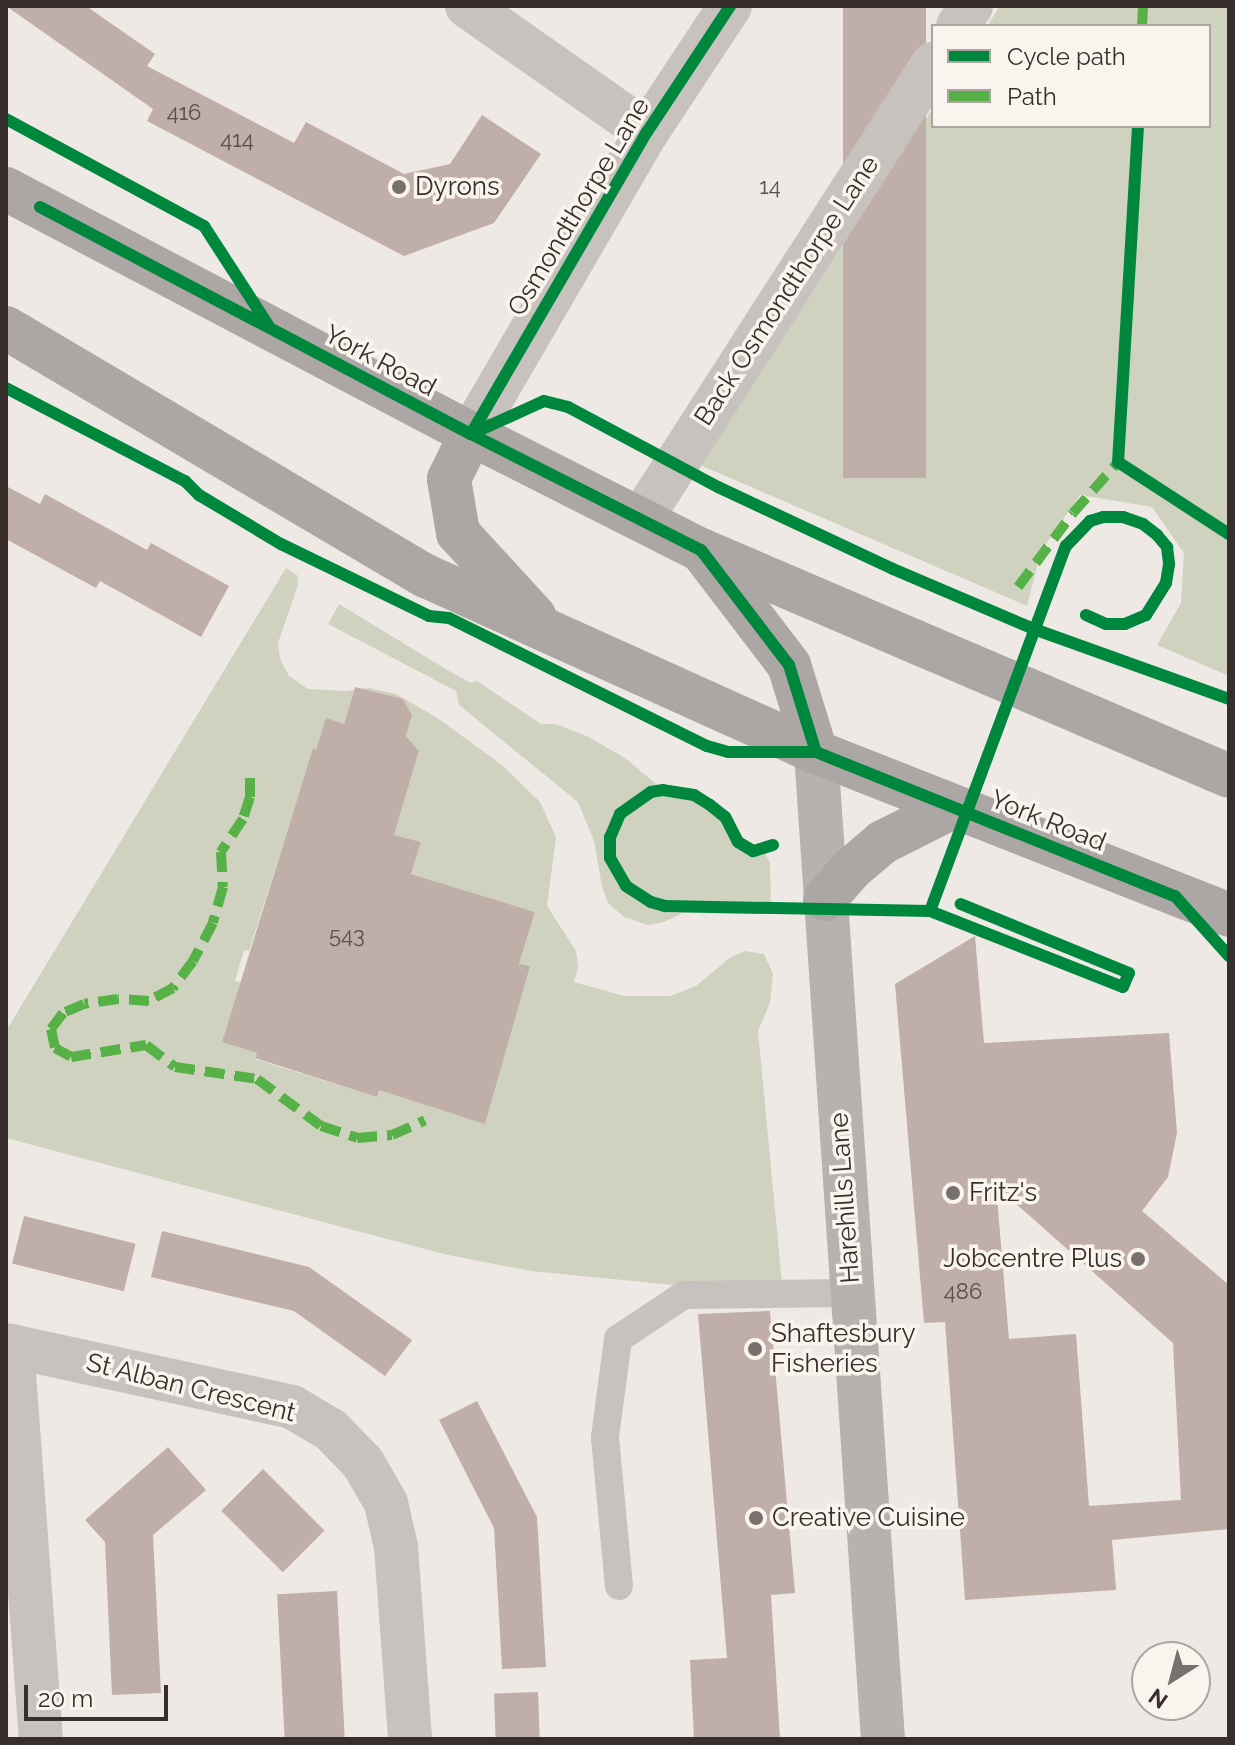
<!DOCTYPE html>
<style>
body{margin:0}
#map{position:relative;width:1235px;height:1745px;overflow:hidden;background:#eee9e5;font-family:Raleway,sans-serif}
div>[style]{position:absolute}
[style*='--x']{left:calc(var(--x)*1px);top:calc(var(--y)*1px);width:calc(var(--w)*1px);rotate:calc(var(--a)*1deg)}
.green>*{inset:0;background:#d0d2c0}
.building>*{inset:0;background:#c0aea8;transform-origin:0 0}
.service>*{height:28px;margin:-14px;padding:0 14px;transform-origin:14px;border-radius:14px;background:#c7c2be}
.minor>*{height:44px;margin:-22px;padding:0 22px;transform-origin:22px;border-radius:22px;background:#c7c2be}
.tertiary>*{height:44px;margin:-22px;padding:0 22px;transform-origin:22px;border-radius:22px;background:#c7c2be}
.secondary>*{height:44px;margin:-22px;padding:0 22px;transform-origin:22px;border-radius:22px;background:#b8b2ae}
.trunk>*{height:44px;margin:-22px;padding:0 22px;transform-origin:22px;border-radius:22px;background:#aca7a4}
.quiet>*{height:10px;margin-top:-5px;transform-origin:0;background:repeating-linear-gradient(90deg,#56b246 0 20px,transparent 0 30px)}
.cycleway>*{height:12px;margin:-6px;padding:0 6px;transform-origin:6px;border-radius:6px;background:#00873e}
.dots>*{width:22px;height:22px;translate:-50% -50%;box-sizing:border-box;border:4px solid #f9f4ee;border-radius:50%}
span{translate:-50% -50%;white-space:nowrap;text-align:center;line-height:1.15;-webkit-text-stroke:7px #f9f4ee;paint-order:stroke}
.number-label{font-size:22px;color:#5a4f4b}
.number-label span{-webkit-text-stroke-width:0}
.poi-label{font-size:26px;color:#382f2c}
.left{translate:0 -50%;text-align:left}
.right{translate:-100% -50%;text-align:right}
.street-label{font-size:26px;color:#382f2c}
.frame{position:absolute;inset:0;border:8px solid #382f2c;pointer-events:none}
.legend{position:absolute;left:931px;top:24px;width:280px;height:104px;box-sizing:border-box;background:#f9f4ee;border:2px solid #aca5a0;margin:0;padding:10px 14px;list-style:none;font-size:24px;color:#382f2c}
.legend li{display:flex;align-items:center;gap:16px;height:40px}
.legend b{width:40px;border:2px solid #aca5a0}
.north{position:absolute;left:1131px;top:1641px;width:80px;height:80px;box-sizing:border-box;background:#f9f4ee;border:2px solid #aca5a0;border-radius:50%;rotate:216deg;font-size:22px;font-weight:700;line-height:32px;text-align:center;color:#382f2c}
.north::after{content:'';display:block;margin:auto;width:28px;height:36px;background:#78706d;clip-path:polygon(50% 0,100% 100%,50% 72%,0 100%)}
.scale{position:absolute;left:24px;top:1685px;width:144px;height:36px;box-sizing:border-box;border:4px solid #382f2c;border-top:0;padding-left:10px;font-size:24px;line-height:28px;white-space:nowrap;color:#382f2c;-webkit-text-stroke:6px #f9f4ee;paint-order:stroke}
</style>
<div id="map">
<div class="green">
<i style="clip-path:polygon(1000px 6px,1229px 6px,1229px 676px,1157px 645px,1181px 603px,1184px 553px,1152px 507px,1080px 495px,1041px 551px,1027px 606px,700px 465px,933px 108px,933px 126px,1209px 126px,1209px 26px,987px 26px)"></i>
<i style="clip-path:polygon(evenodd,286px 568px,297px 575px,298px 585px,278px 643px,280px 659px,289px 676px,308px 689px,345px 691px,369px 688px,396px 694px,436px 717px,502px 765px,540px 802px,556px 837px,547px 906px,576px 951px,578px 967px,574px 982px,624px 996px,670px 996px,696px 986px,731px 957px,745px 951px,764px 954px,773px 974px,770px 1003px,758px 1031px,782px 1283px,683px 1286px,531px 1271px,448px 1255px,6px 1138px,6px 1031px,286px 568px,366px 690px,402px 699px,412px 717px,406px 736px,419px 751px,394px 835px,421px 842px,411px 874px,535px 912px,519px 964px,529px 966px,485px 1123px,379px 1090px,377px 1097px,255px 1059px,257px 1053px,222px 1042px,241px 982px,235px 981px,244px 950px,249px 951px,313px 749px,316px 750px,326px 719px,344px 724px,353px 693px,366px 690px)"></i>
<i style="clip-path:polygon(339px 604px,449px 671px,471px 683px,477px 681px,541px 724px,556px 724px,589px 737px,625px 758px,663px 790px,694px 795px,710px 805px,725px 817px,738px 842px,753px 850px,762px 848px,770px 863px,771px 914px,683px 913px,664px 922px,648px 925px,624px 917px,608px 903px,602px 887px,594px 841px,578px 802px,459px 705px,456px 691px,328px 624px)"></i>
</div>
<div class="building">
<i style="clip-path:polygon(6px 6px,86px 6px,155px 54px,147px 66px,294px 143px,306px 122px,404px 174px,450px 164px,482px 115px,541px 154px,494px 223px,404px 256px,147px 121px,153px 109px)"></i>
<i style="left:843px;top:6px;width:83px;height:472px"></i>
<i style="clip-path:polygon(6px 486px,40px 504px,45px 494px,147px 550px,151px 543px,229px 586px,201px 637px,100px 581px,96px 588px,6px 539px)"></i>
<i style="clip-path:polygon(355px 687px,403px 699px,412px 716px,406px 736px,419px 751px,394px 835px,421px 842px,411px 874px,535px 912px,519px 964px,530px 966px,485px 1124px,379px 1090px,377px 1097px,255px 1058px,257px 1053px,222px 1042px,313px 748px,316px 750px,326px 718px,344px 724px)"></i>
<i style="clip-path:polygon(evenodd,975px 936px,984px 1043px,1169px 1033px,1177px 1133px,1168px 1177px,1142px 1211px,1229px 1285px,1229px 1529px,1112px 1540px,1116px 1590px,965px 1600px,945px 1322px,924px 1323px,895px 984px,975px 936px,996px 1186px,1173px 1343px,1181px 1500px,1089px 1506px,1076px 1334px,1009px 1339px,996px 1186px)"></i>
<i style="left:24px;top:1216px;width:115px;height:49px;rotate:14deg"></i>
<i style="clip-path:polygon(162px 1231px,309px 1267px,412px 1340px,385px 1376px,294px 1311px,151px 1277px)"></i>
<i style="clip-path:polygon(770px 1311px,795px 1593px,771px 1595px,780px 1739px,694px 1739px,690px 1660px,727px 1658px,698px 1314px)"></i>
<i style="clip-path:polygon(477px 1401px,537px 1517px,546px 1667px,502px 1669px,494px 1528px,439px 1420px)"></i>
<i style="clip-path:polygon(168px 1447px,206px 1490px,153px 1535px,161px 1693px,112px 1695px,105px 1542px,85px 1520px)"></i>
<i style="left:263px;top:1469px;width:87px;height:59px;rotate:45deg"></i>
<i style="left:337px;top:1591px;width:148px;height:60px;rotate:87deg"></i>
<i style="left:538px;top:1692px;width:47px;height:44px;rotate:88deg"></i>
</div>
<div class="service">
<i style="--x:619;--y:1586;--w:150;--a:-95.4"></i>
<i style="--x:605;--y:1437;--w:99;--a:-82.4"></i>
<i style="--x:618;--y:1339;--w:79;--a:-33.7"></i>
<i style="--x:684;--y:1295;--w:168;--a:-0.7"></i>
</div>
<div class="minor">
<i style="--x:958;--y:26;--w:24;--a:-57"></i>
<i style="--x:641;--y:519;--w:541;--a:-57.31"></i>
<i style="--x:6;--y:1345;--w:293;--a:12.2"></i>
<i style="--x:292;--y:1407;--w:45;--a:30.5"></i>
<i style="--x:331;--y:1430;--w:46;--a:45.9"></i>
<i style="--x:363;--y:1463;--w:46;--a:60.1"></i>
<i style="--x:386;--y:1503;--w:45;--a:77.2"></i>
<i style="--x:396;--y:1547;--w:193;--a:85.8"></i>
<i style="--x:12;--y:1346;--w:394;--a:85.8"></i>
</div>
<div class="tertiary">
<i style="--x:467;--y:6;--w:220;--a:35"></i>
<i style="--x:471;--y:434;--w:350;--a:-59.8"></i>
<i style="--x:647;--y:132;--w:151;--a:-56.6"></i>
</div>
<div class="secondary">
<i style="--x:816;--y:752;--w:989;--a:86.12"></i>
</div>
<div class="trunk">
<i style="--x:6;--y:189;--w:526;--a:27.78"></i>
<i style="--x:471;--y:434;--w:258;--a:26.8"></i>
<i style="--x:701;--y:550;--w:574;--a:23.17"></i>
<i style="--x:6;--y:328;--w:488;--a:30.6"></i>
<i style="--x:426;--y:576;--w:428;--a:24.3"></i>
<i style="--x:816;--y:752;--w:444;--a:21.5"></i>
<i style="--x:471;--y:434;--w:50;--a:116.1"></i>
<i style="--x:449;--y:479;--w:55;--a:80.5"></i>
<i style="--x:458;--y:533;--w:113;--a:47.5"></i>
<i style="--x:701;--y:550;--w:145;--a:52.6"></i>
<i style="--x:789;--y:665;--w:91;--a:72.8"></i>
<i style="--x:825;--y:899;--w:40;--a:-49"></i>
<i style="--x:851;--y:869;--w:42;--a:-40.2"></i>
<i style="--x:883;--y:842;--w:78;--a:-26.6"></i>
</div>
<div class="quiet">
<i style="--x:1142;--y:26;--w:20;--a:-87"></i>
<i style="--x:1018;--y:587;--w:92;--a:-53.4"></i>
<i style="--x:1073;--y:513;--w:68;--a:-48.6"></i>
<i style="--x:250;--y:778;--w:19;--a:90"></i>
<i style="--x:250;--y:797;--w:23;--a:108"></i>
<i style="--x:243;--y:819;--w:40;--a:124"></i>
<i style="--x:221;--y:852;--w:35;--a:87"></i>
<i style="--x:223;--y:887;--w:37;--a:106"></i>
<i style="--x:213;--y:923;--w:43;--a:117.8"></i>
<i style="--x:193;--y:961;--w:34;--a:127"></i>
<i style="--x:173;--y:988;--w:27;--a:152"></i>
<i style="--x:149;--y:1001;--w:31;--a:-176"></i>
<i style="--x:118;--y:999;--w:34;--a:172"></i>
<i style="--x:84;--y:1004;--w:23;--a:157"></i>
<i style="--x:63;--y:1013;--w:20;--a:127"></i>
<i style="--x:51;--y:1029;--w:19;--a:78"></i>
<i style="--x:55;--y:1048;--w:18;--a:29"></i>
<i style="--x:71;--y:1057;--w:76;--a:-9.1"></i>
<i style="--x:146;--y:1045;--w:36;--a:37"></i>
<i style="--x:175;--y:1067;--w:83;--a:8.3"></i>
<i style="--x:257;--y:1079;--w:79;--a:36.3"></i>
<i style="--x:321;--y:1126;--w:38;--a:18"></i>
<i style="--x:357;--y:1138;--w:35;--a:-5"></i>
<i style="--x:392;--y:1135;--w:36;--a:-24"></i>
</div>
<div class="cycleway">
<i style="--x:6;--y:119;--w:225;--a:28.4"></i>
<i style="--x:204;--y:226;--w:118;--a:57.1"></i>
<i style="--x:1138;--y:126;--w:337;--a:93.4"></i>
<i style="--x:1118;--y:462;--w:132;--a:33"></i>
<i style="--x:40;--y:207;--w:487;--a:27.8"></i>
<i style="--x:471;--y:434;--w:258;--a:26.8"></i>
<i style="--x:701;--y:550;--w:145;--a:52.6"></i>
<i style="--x:789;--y:665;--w:91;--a:72.8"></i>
<i style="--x:6;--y:388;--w:202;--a:27.5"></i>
<i style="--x:185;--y:481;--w:20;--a:45"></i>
<i style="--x:199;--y:495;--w:96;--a:30.9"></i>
<i style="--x:281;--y:544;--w:165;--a:25.9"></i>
<i style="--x:429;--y:616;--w:20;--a:6"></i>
<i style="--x:449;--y:618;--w:288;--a:26.4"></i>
<i style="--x:707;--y:746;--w:22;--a:16"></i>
<i style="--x:728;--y:752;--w:88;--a:0"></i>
<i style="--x:816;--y:752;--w:387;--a:21.9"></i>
<i style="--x:1175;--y:896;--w:81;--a:48"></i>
<i style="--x:471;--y:434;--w:80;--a:-24.3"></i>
<i style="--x:544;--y:401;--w:25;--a:14"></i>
<i style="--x:568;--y:407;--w:170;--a:28.1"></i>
<i style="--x:718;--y:487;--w:193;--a:25.1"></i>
<i style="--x:893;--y:569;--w:150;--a:23.1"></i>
<i style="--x:1031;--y:628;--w:210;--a:19.7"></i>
<i style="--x:471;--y:434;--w:350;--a:-59.8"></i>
<i style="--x:647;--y:132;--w:151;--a:-56.6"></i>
<i style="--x:773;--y:845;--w:21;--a:163"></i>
<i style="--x:753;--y:851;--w:17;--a:-149"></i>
<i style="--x:738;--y:842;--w:28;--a:-117"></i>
<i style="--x:725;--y:817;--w:19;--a:-141"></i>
<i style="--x:710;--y:805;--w:19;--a:-148"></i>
<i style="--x:694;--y:795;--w:31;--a:-171"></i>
<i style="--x:663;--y:790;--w:12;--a:171"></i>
<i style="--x:651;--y:792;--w:38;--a:145"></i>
<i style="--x:620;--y:814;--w:25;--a:113"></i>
<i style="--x:610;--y:837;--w:21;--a:90"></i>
<i style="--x:610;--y:858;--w:32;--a:60"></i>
<i style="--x:626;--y:886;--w:30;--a:33"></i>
<i style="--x:651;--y:902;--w:15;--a:16"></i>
<i style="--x:665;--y:906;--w:265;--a:1.1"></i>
<i style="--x:930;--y:911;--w:207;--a:21.5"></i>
<i style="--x:1123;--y:987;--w:15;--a:-67"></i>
<i style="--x:1129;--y:973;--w:182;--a:-157.7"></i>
<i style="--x:930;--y:911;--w:390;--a:-69.6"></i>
<i style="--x:1066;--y:546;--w:35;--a:-46"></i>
<i style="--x:1090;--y:521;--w:14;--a:-17"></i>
<i style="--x:1103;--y:517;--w:20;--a:0"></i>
<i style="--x:1123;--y:517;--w:21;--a:19"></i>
<i style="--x:1143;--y:524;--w:18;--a:38"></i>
<i style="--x:1157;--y:535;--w:16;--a:50"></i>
<i style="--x:1167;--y:547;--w:17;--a:83"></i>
<i style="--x:1169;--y:564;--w:19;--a:99"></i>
<i style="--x:1166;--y:583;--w:38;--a:122"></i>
<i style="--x:1146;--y:615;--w:23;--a:157"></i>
<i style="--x:1125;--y:624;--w:19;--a:180"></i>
<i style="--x:1106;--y:624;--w:22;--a:-156"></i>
</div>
<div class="dots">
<i style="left:399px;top:187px;background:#78706d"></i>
<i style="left:953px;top:1193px;background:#78706d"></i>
<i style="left:1138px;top:1259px;background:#78706d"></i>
<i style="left:755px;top:1349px;background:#78706d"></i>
<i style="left:756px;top:1518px;background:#78706d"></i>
</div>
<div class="number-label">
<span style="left:184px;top:113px">416</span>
<span style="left:237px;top:140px">414</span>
<span style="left:770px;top:187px">14</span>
<span style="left:347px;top:936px">543</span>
<span style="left:963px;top:1292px">486</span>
</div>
<div class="poi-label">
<span class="left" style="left:415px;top:187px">Dyrons</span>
<span class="left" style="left:969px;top:1193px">Fritz's</span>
<span class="right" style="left:1122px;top:1259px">Jobcentre Plus</span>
<span class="left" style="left:771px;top:1349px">Shaftesbury<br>Fisheries</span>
<span class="left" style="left:772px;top:1518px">Creative Cuisine</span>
</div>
<div class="street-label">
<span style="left:579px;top:207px;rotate:-59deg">Osmondthorpe Lane</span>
<span style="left:787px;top:291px;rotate:-57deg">Back Osmondthorpe Lane</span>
<span style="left:380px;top:361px;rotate:28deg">York Road</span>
<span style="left:1048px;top:821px;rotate:22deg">York Road</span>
<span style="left:845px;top:1198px;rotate:-94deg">Harehills Lane</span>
<span style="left:191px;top:1388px;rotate:14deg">St Alban Crescent</span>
</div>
<div class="frame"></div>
<ul class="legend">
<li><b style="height:10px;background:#00873e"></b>Cycle path</li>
<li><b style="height:10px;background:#56b246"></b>Path</li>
</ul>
<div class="north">N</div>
<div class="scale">20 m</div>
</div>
